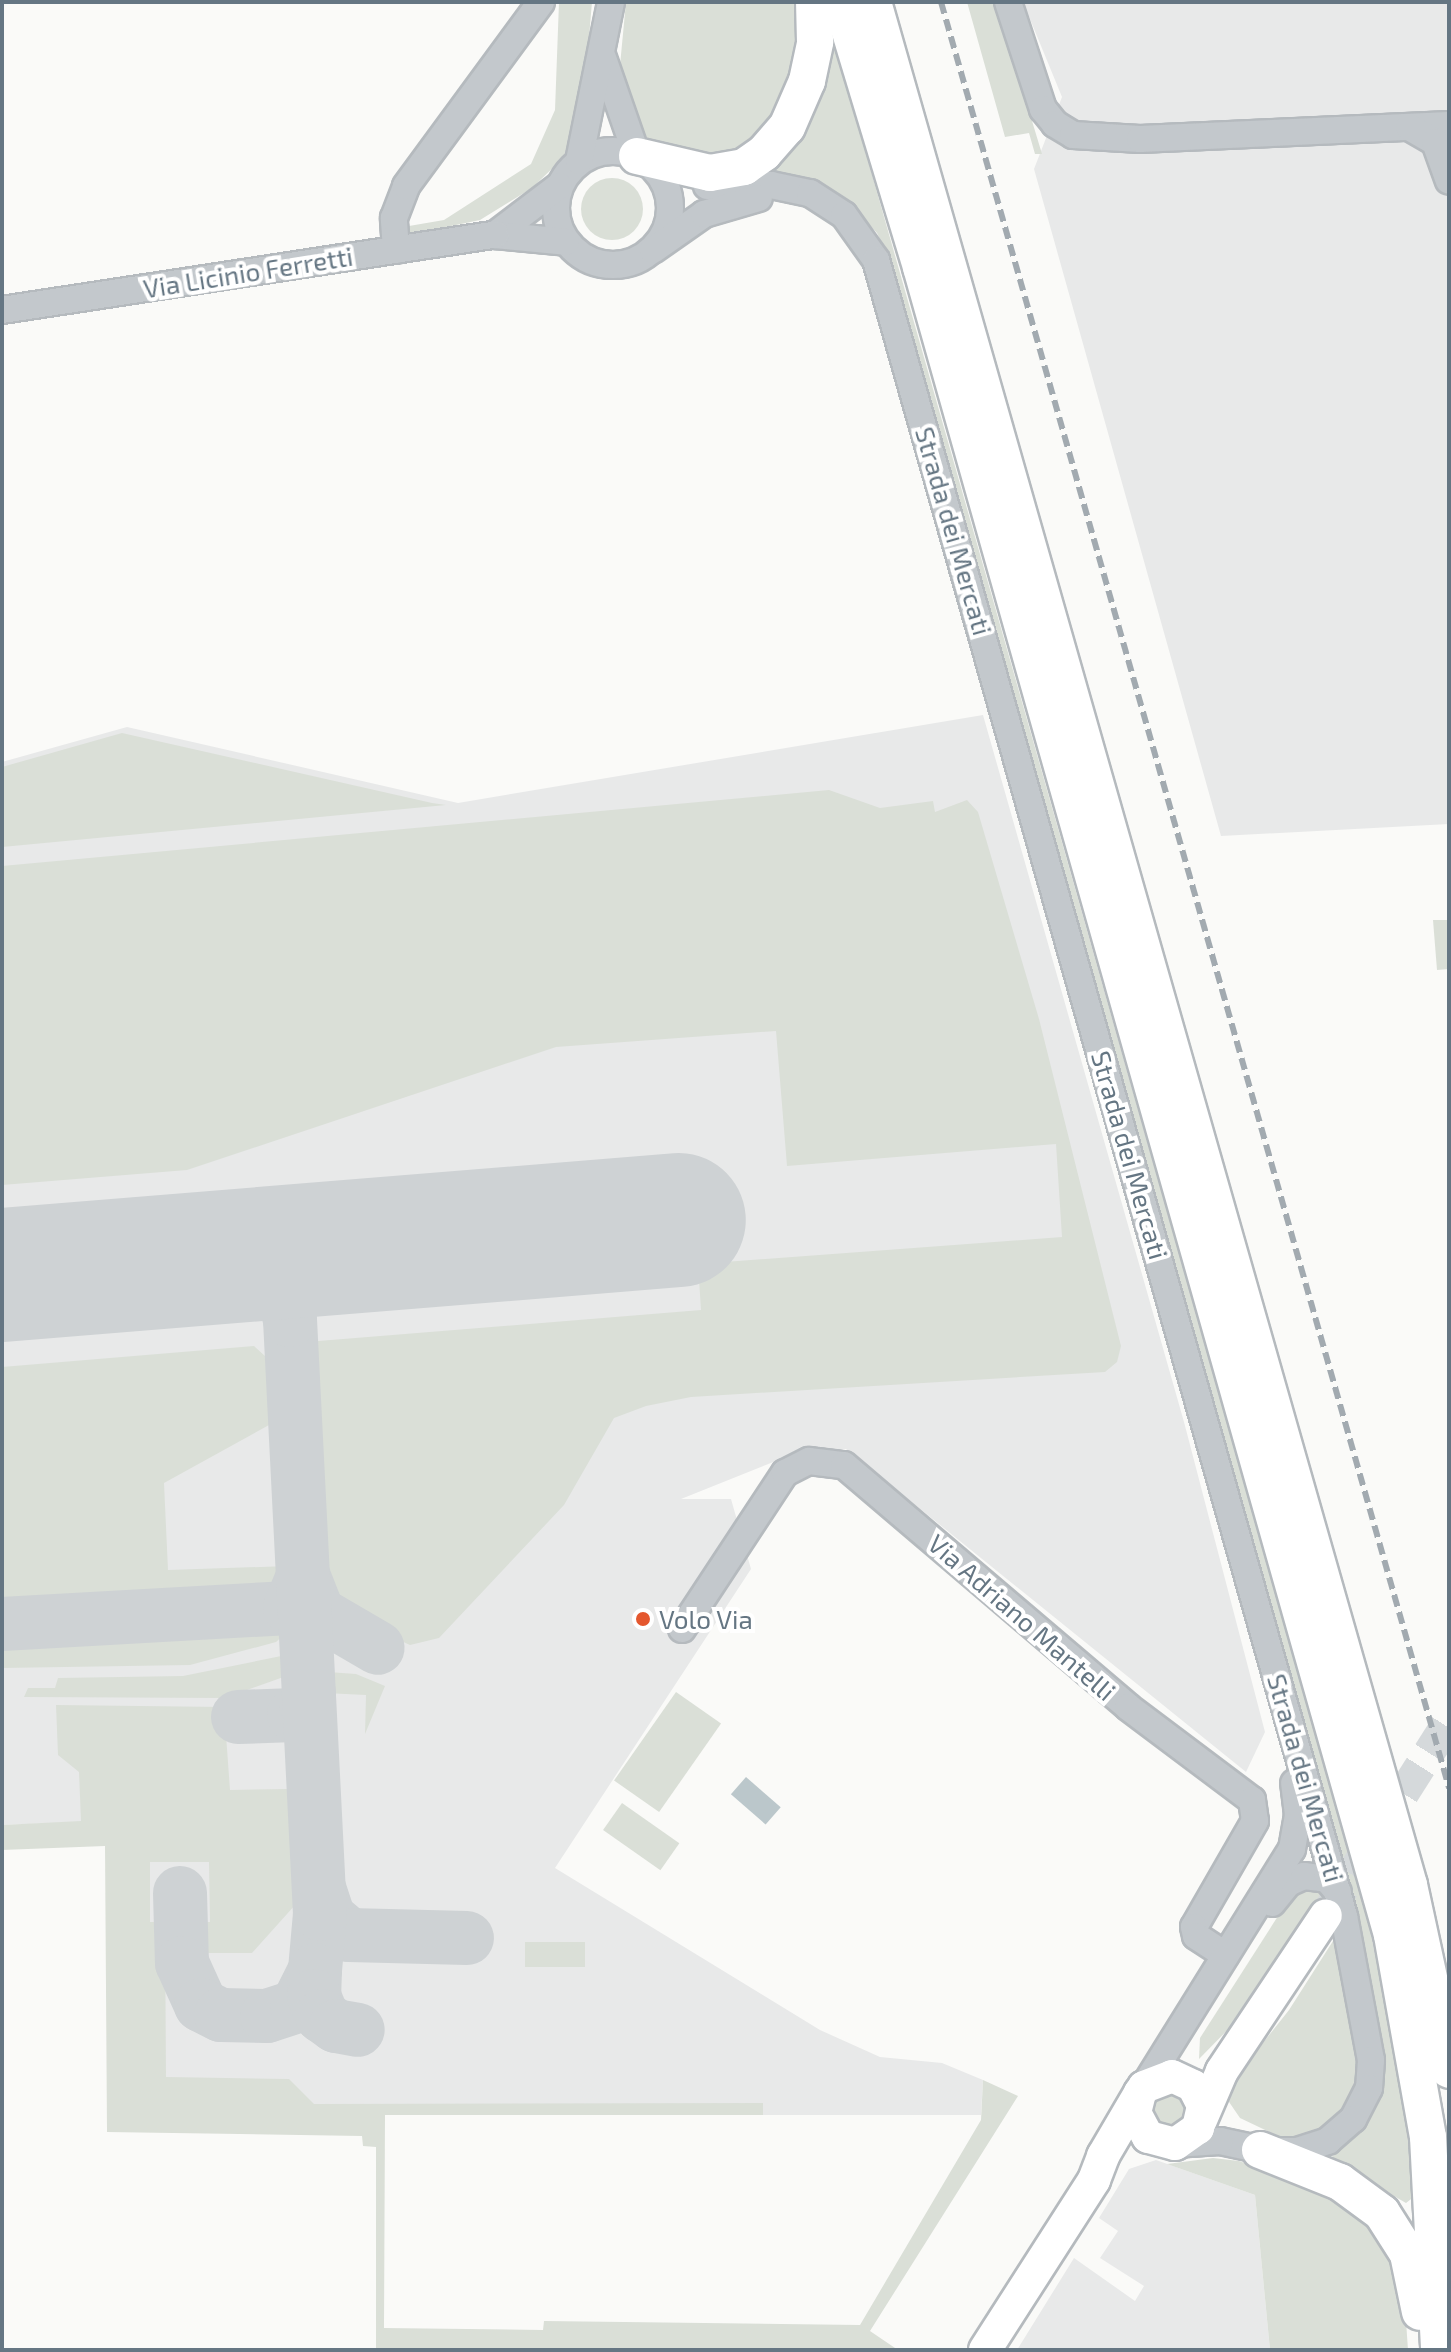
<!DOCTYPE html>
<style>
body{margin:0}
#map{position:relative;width:1451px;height:2352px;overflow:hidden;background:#fafaf8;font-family:"Exo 2",sans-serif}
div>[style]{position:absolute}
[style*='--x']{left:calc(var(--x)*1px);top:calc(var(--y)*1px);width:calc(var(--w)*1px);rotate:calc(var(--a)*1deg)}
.built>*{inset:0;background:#e8e9e9}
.green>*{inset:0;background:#dadfd7;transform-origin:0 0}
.round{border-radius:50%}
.water>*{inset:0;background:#bbc7cb;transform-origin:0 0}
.taxiway>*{height:54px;margin:-27px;padding:0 27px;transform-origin:27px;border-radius:27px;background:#ced2d4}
.runway>*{height:134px;margin:-67px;padding:0 67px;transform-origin:67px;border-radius:67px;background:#ced2d4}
.major-tunnel>*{height:32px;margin-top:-16px;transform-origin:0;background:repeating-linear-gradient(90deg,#d5d9db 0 32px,transparent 0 48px)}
.roads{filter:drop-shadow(2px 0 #b5babe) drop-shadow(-2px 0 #b5babe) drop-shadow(0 2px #b5babe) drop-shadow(0 -2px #b5babe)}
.minor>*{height:26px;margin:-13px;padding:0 13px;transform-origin:13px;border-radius:13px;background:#c3c8cc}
.minor>.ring{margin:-13px;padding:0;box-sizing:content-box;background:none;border:26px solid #c3c8cc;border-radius:50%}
.major>*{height:32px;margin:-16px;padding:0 16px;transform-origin:16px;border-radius:16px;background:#fff}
.highway>*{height:36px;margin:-18px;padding:0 18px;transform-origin:18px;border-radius:18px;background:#fff}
.rail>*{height:6px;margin-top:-3px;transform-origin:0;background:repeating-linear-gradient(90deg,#a2aab0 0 12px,transparent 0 18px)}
.dots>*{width:22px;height:22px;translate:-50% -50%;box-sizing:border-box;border:4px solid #fff;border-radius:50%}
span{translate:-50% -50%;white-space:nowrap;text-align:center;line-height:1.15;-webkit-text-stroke:8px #fff;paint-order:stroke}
.street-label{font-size:26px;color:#657683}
.poi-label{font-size:26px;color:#657683}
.left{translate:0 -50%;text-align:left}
.frame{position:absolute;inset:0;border:4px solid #657683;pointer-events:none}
</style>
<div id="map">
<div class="built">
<i style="clip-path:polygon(1023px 2px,1449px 2px,1449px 824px,1221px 836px,1034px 169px,1062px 97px)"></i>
<i style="clip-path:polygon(983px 715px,1184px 1422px,1265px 1732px,1246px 1772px,846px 1449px,796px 1453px,681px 1499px,731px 1499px,751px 1569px,555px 1868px,820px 2030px,880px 2057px,942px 2063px,983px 2080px,981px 2115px,114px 2115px,110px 1821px,2px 1825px,2px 762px,127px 727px,458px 803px)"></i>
<i style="clip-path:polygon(1156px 2160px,1255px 2195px,1270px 2350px,1017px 2350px,1074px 2258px,1135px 2301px,1144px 2286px,1100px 2258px,1118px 2231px,1099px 2218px,1129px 2169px)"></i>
</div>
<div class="green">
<i style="clip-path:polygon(559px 2px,592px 2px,583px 109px,563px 158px,532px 188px,480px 220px,408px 235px,409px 226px,444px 220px,531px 164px,555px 110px)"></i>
<i style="clip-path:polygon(626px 2px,803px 2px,805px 34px,777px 120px,728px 162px,650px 142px,640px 130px,619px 76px)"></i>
<i style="clip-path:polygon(967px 2px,996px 2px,1042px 154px,1035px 154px,1029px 133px,1005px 137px)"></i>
<i style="clip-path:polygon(834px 41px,1368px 1918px,1408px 2125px,1415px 2196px,1406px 2203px,1330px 2159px,1364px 2124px,1375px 2103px,1334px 1845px,1339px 1843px,894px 268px,877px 233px,845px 198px,806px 177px,759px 173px,829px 42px)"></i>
<i class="round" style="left:581px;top:178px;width:62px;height:62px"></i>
<i style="clip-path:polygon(122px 733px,432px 803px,446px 805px,2px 847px,2px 767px)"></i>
<i style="clip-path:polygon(829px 790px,880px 808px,933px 801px,935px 812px,967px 800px,978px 812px,1039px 1019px,1121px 1346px,1117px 1362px,1105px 1372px,691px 1397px,646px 1406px,614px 1418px,564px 1505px,439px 1638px,410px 1645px,346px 1616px,326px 1601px,318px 1581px,306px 1342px,701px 1310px,698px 1264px,1062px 1237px,1056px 1144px,787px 1166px,776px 1031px,556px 1047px,187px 1170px,2px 1185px,2px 866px)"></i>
<i style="clip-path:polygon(1433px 920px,1449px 920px,1449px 969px,1437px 970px)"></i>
<i style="clip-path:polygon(254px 1346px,278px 1368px,280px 1419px,164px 1483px,168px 1570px,288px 1566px,289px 1593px,273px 1603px,2px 1618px,2px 1367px)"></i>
<i style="clip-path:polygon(289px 1616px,285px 1634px,276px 1642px,190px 1665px,2px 1668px,2px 1632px)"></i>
<i style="clip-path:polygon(291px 1654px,292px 1674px,224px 1698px,24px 1697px,28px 1688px,55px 1688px,58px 1678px,183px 1676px)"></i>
<i style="clip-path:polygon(328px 1672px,356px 1674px,385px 1686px,365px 1734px,366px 1695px,325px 1693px)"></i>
<i style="left:676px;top:1692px;width:55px;height:108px;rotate:35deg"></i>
<i style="clip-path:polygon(56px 1705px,224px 1707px,230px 1790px,289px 1789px,296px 1904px,252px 1953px,195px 1953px,196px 1922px,210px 1922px,209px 1862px,150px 1862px,150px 1922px,165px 1922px,166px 2077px,289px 2079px,314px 2104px,763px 2103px,763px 2115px,385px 2115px,384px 2328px,543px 2330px,544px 2321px,860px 2325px,981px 2120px,983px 2080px,1018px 2096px,870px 2331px,898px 2350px,376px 2350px,376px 2147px,363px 2146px,362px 2136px,107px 2132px,105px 1846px,2px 1850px,2px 1825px,81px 1821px,79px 1772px,58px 1755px)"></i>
<i style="left:622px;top:1803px;width:70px;height:33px;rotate:35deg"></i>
<i style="clip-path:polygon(1305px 1887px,1324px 1892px,1252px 2005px,1199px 2059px,1200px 2038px,1287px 1902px)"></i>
<i style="clip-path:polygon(1333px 1941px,1336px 1953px,1342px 1951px,1361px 2058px,1354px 2103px,1315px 2137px,1286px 2140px,1240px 2118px,1227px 2099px,1239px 2073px,1289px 2010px)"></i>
<i style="left:585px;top:1942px;width:25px;height:60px;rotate:90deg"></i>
<i class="round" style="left:1152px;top:2093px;width:34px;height:34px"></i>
<i style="clip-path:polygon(1213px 2158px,1239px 2161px,1316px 2188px,1366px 2220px,1390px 2252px,1405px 2306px,1408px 2350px,1270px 2350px,1255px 2195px,1167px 2164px)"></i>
</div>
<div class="water">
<i style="left:746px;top:1777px;width:46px;height:23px;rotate:41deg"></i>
</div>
<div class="taxiway">
<i style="--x:2;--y:1264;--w:88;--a:2.6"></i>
<i style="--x:303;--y:1575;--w:41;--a:68.5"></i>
<i style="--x:318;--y:1613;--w:69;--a:30.3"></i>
<i style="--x:2;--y:1624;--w:288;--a:-3.2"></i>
<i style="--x:290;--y:1608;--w:35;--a:-68"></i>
<i style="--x:238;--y:1717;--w:56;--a:-2"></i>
<i style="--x:294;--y:1715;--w:16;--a:-43"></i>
<i style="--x:306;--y:1704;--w:12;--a:-76"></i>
<i style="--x:319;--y:1888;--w:32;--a:72"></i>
<i style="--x:329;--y:1918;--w:26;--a:40"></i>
<i style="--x:349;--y:1935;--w:118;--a:1.5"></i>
<i style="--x:180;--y:1893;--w:70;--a:88.4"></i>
<i style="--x:182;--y:1963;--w:46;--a:65.7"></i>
<i style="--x:201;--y:2005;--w:22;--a:27"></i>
<i style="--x:221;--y:2015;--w:46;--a:1.2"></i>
<i style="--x:267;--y:2016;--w:32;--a:-18"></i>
<i style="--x:297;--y:2006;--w:40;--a:-63.4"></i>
<i style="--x:315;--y:1970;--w:56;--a:-84.9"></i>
<i style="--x:320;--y:1914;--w:595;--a:-92.89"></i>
<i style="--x:290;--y:1320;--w:32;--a:-104"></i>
<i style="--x:282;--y:1289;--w:21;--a:-129"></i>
<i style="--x:269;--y:1273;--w:20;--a:-147"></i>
<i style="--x:252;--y:1262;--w:28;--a:-170"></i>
<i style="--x:315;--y:1970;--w:26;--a:92"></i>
<i style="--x:314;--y:1996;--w:22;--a:68"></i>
<i style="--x:322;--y:2016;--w:17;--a:36"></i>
<i style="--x:336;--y:2026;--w:22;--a:10"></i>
</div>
<div class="runway">
<i style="--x:2;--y:1275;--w:679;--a:-4.64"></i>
</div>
<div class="major-tunnel">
<i style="--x:1326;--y:1915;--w:230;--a:-57.6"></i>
</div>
<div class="roads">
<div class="minor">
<i style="--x:1008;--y:2;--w:113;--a:71.9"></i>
<i style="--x:1043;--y:109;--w:19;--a:51"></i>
<i style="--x:1055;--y:124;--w:21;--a:31"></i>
<i style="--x:1073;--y:135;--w:67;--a:3.4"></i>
<i style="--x:1140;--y:139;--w:309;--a:-2.6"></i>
<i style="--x:603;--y:58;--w:104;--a:70.9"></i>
<i style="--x:1409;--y:127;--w:30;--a:30"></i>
<i style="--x:1435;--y:142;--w:41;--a:70.3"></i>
<i class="ring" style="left:556px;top:151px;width:88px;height:88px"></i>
<i style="--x:579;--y:161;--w:162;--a:-78.6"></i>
<i style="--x:559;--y:186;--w:81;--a:142.6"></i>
<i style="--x:495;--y:235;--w:71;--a:5.6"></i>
<i style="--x:707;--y:186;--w:64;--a:-0.9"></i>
<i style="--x:771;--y:185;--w:40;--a:12"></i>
<i style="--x:810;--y:193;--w:40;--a:32.9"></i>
<i style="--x:844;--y:215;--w:55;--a:54.6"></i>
<i style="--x:876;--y:260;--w:1721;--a:74.22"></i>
<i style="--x:1344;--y:1916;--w:147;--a:79.4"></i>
<i style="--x:1371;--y:2060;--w:28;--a:94"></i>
<i style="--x:1369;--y:2088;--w:35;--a:117"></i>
<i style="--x:1353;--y:2119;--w:33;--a:139"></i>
<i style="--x:1328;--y:2141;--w:32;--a:162"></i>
<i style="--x:1298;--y:2151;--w:31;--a:180"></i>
<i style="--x:1267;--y:2151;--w:48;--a:-168"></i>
<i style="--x:1220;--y:2141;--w:45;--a:176.2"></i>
<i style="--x:396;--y:250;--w:32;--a:-94"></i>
<i style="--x:394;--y:218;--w:34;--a:-69"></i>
<i style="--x:406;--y:186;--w:228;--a:-53.7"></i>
<i style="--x:653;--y:250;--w:62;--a:-35.2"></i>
<i style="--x:704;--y:214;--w:57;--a:-16.2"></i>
<i style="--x:2;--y:310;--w:499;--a:-8.7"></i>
<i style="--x:682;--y:1629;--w:187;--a:-56.6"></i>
<i style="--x:785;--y:1473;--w:27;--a:-27"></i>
<i style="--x:809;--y:1461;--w:35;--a:7"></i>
<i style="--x:844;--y:1465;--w:373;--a:40.4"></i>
<i style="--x:1128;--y:1707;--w:155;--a:36.9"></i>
<i style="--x:1252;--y:1800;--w:21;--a:82"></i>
<i style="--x:1255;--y:1821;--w:122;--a:119.9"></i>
<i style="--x:1194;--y:1927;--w:9;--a:77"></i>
<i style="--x:1196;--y:1936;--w:35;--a:33"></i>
<i style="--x:1272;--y:1903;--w:26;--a:-51"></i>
<i style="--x:1288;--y:1883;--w:17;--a:-24"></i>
<i style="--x:1304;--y:1876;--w:23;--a:7"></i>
<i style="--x:1327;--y:1879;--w:17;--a:50"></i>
<i style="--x:1140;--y:2093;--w:287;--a:-58.1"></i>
<i style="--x:1292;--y:1849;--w:35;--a:-80"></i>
<i style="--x:1298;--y:1815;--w:32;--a:-97"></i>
</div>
<div class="major">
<i style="--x:1201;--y:2120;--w:53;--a:-66.8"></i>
<i style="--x:1222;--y:2071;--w:187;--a:-56.3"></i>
<i style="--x:985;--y:2350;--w:202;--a:-57.3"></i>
<i style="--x:1094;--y:2180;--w:26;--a:-69"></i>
<i style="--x:1103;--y:2156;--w:73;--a:-59.6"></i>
<i style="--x:1140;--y:2093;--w:7;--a:-56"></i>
<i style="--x:1144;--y:2087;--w:30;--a:-21"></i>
<i style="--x:1172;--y:2076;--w:23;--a:25"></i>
<i style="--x:1193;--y:2086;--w:22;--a:63"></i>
<i style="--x:1203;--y:2106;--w:23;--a:103"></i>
<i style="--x:1198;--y:2128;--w:28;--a:145"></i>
<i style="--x:1175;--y:2144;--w:28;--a:-165"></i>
<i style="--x:1148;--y:2137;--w:27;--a:-118"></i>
<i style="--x:1135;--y:2113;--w:21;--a:-76"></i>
</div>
<div class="highway">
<i style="--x:841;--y:2;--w:277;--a:73.2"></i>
<i style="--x:921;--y:267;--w:1733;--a:74.23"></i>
<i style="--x:1392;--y:1935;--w:205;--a:79.9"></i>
<i style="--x:1428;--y:2137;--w:213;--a:87"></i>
<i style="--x:873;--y:2;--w:1958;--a:74.11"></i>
<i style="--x:1409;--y:1885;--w:189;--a:77.8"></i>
<i style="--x:637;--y:156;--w:75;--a:13.1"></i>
<i style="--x:710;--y:173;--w:35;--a:-10"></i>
<i style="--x:744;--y:167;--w:24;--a:-35"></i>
<i style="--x:764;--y:153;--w:35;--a:-49"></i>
<i style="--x:787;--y:127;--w:50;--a:-66.5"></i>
<i style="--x:807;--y:81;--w:40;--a:-78"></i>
<i style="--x:815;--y:42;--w:40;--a:-91.4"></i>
<i style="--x:1260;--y:2150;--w:86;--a:21.8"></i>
<i style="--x:1340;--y:2182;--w:52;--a:36.4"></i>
<i style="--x:1382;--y:2213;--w:49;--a:57.6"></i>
<i style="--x:1408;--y:2254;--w:59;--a:78.3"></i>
</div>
</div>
<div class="rail">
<i style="--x:941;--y:2;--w:1857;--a:74.12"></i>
</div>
<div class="dots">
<i style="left:643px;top:1619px;background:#e4572e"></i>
</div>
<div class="street-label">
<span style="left:248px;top:272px;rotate:-9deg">Via Licinio Ferretti</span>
<span style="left:954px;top:531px;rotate:74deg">Strada dei Mercati</span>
<span style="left:1130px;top:1155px;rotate:74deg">Strada dei Mercati</span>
<span style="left:1022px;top:1617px;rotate:41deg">Via Adriano Mantelli</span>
<span style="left:1306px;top:1778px;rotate:74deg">Strada dei Mercati</span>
</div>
<div class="poi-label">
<span class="left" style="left:659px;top:1619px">Volo Via</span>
</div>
<div class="frame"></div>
</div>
